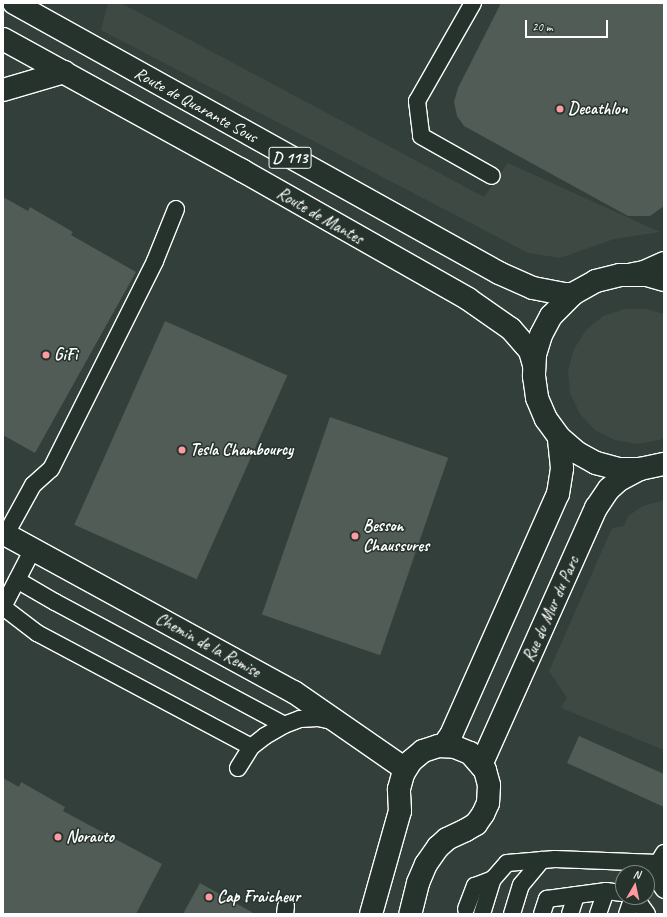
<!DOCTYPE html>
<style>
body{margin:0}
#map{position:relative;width:667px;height:917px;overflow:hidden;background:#26332d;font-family:Caveat,sans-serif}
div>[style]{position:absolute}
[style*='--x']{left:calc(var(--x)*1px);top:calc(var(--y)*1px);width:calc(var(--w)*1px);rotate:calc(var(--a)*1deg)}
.built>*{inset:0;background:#333f3a}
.green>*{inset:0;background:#3e4944}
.building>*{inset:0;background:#515c57;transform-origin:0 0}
.roads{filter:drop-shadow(1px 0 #fff) drop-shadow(-1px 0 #fff) drop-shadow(0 1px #fff) drop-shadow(0 -1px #fff)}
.service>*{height:16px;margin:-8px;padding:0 8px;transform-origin:8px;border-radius:8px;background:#26332d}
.minor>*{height:22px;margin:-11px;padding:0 11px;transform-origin:11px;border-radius:11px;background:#26332d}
.tertiary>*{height:22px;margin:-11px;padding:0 11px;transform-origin:11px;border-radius:11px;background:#26332d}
.primary>*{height:22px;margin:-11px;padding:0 11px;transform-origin:11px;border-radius:11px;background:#26332d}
.dots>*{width:11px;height:11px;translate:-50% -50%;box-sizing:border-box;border:2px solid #26332d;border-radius:50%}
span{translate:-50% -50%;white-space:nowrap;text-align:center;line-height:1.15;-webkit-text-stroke:3px #26332d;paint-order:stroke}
.shield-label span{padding:1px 3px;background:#26332d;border:1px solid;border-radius:3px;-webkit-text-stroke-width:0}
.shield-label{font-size:16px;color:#fff;font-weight:700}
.street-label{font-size:17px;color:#fff}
.poi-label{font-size:17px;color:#fff;font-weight:700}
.left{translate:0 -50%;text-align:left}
.frame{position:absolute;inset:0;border:4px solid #fff;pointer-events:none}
.north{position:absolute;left:615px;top:865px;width:40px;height:40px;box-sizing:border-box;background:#26332d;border:1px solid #7d8581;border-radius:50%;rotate:9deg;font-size:11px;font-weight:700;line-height:16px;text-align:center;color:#fff}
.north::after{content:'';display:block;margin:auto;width:14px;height:18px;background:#ff9aa2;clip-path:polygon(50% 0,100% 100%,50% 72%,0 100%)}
.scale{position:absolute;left:525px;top:20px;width:83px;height:18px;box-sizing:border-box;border:2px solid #fff;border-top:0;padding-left:5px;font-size:12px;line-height:14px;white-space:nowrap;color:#fff;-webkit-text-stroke:3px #26332d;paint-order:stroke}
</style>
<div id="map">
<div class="built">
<i style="clip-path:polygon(evenodd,3px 3px,664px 3px,664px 914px,3px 914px,3px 3px,623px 873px,647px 873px,647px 897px,623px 897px,623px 873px)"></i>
</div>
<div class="green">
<i style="clip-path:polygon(108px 3px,121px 3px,484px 197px,508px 163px,660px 232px,614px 239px,560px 258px,528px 253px,101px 30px)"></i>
<i style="clip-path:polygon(625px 309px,647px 309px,664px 314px,664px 437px,659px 440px,637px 444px,615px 440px,595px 430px,580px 414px,570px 393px,568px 370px,574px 349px,586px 330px,603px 316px)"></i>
<i style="clip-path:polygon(664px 500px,664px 750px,561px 708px,567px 698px,549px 671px,612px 528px,624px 526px,628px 516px,643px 506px)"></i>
</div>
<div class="building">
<i style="clip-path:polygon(501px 3px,664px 3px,664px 206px,650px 216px,628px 216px,464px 126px,457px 116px,454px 102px,458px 88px)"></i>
<i style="clip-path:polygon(3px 197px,28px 211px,30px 207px,73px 232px,71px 235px,136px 272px,35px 453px,3px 435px)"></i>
<i style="left:165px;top:321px;width:134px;height:223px;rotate:24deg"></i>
<i style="left:330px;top:417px;width:125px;height:209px;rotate:19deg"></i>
<i style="clip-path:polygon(579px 736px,664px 774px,664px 807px,567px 763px)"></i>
<i style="clip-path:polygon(3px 778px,19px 787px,21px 782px,65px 807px,63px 811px,162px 864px,136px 914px,3px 914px)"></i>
<i style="clip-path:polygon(200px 883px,255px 914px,183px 914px)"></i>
</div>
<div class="roads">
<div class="service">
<i style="--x:473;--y:3;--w:113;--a:119.7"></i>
<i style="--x:417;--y:101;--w:35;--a:83"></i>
<i style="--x:421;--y:136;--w:81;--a:29.4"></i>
<i style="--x:6;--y:534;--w:56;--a:-61.1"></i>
<i style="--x:33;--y:485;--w:24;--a:-42"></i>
<i style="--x:51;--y:469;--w:233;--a:-63.4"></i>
<i style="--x:155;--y:261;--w:56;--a:-68"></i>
<i style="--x:17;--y:580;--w:44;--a:30.1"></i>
<i style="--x:55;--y:602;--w:260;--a:28.2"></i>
<i style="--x:3;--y:607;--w:43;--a:37.4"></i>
<i style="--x:37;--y:633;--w:242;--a:28"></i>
<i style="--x:3;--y:607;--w:65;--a:-62.7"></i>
<i style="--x:238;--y:768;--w:25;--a:-58"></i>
<i style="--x:251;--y:747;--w:18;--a:-38"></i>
<i style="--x:265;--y:736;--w:22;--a:-30"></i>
<i style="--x:284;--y:725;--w:17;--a:-21"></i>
<i style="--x:300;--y:719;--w:18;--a:-3"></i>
<i style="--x:318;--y:718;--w:14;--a:12"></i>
<i style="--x:664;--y:853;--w:12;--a:121"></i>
<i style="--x:658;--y:863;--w:11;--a:95"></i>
<i style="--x:657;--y:874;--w:10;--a:73"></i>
<i style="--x:660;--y:884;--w:7;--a:56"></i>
<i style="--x:635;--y:897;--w:21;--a:55"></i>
<i style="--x:466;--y:909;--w:25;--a:-69"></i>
<i style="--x:475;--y:886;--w:19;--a:-21"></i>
<i style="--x:285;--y:914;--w:8;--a:-83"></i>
<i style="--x:482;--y:914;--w:37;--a:-73"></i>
<i style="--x:493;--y:879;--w:21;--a:-49"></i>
<i style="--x:507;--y:863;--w:48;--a:-4.8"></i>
<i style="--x:555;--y:859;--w:103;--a:2.2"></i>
<i style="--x:512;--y:914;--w:30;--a:-73"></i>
<i style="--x:521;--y:885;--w:33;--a:-50"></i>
<i style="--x:542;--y:914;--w:16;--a:-72"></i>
<i style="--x:547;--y:899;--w:60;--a:-7.7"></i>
<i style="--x:570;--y:914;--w:20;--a:-72"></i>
<i style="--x:598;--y:914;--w:24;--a:-71"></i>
<i style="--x:606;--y:891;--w:17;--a:7"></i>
<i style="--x:627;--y:914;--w:18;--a:-71"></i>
</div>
<div class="minor">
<i style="--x:3;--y:90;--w:64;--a:-16.4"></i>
<i style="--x:633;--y:274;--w:11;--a:-10"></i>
<i style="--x:644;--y:272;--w:22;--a:-24"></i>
<i style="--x:3;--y:533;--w:332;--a:28.7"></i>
<i style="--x:294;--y:692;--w:135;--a:34.7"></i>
</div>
<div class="tertiary">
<i style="--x:443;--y:746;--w:14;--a:-54"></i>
<i style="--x:451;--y:735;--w:264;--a:-66.1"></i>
<i style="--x:558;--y:494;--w:26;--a:-81"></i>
<i style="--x:562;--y:468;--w:31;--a:-96"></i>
<i style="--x:481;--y:765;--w:282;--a:-65.9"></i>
<i style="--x:596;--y:508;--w:23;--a:-56"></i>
<i style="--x:609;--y:489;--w:13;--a:-42"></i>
<i style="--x:619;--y:480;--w:24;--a:-28"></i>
<i style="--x:371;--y:914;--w:107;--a:-74.3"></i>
<i style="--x:400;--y:811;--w:22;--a:-93"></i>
<i style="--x:399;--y:789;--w:16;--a:-75"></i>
<i style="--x:403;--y:774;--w:15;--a:-58"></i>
<i style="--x:411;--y:761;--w:16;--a:-40"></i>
<i style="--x:423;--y:751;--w:16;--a:-18"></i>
<i style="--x:438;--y:746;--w:17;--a:3"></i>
<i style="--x:455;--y:747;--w:16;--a:22"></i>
<i style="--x:470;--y:753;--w:23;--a:49"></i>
<i style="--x:485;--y:770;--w:16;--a:75"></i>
<i style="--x:489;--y:785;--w:18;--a:93"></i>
<i style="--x:488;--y:803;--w:12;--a:114"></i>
<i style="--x:483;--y:814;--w:12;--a:125"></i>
<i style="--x:476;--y:824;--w:12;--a:149"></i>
<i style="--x:466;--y:830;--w:21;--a:155"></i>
<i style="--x:447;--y:839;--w:12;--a:138"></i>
<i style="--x:438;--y:847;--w:21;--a:125"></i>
<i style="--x:426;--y:864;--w:21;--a:113"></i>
<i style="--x:418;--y:883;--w:32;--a:104"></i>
</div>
<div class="primary">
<i style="--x:14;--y:3;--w:555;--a:29.1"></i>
<i style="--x:499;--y:273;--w:37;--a:24"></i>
<i style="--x:533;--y:288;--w:32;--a:11"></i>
<i style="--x:564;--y:294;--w:9;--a:0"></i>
<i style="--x:3;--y:39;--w:274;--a:28.8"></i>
<i style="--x:243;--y:171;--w:259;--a:29.6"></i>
<i style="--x:468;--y:299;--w:52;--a:34.9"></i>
<i style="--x:511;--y:329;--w:29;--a:49"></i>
<i style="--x:530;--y:351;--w:15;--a:74"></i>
<i style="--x:664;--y:280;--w:19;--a:-164"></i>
<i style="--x:646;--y:275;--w:26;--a:180"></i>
<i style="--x:620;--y:275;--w:25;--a:166"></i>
<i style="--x:596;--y:281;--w:26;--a:151"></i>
<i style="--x:573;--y:294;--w:31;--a:135"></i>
<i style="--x:551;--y:316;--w:21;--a:118"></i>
<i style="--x:541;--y:335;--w:21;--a:107"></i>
<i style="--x:535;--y:355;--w:21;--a:93"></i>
<i style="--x:534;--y:376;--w:22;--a:82"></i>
<i style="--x:537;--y:398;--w:23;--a:67"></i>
<i style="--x:546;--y:419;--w:22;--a:54"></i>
<i style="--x:559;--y:437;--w:23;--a:41"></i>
<i style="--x:576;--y:452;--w:23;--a:29"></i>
<i style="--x:596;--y:463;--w:23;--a:15"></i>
<i style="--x:618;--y:469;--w:22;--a:0"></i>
<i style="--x:640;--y:469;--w:25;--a:-12"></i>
</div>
</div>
<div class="dots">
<i style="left:560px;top:109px;background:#ff9aa2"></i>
<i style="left:46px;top:355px;background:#ff9aa2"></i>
<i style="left:182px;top:450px;background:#ff9aa2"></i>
<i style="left:355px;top:536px;background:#ff9aa2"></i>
<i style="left:58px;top:837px;background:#ff9aa2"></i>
<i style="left:209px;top:897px;background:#ff9aa2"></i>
</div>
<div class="shield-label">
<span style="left:290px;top:158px">D 113</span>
</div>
<div class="street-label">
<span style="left:196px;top:105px;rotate:29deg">Route de Quarante Sous</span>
<span style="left:320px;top:216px;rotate:30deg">Route de Mantes</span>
<span style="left:551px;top:609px;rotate:-66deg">Rue du Mur du Parc</span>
<span style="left:208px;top:645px;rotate:29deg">Chemin de la Remise</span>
</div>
<div class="poi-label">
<span class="left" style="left:568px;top:109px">Decathlon</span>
<span class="left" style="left:54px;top:355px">GiFi</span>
<span class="left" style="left:190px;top:450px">Tesla Chambourcy</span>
<span class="left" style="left:363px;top:536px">Besson<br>Chaussures</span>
<span class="left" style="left:66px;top:837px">Norauto</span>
<span class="left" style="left:217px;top:897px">Cap Fraicheur</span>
</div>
<div class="frame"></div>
<div class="north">N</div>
<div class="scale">20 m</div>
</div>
